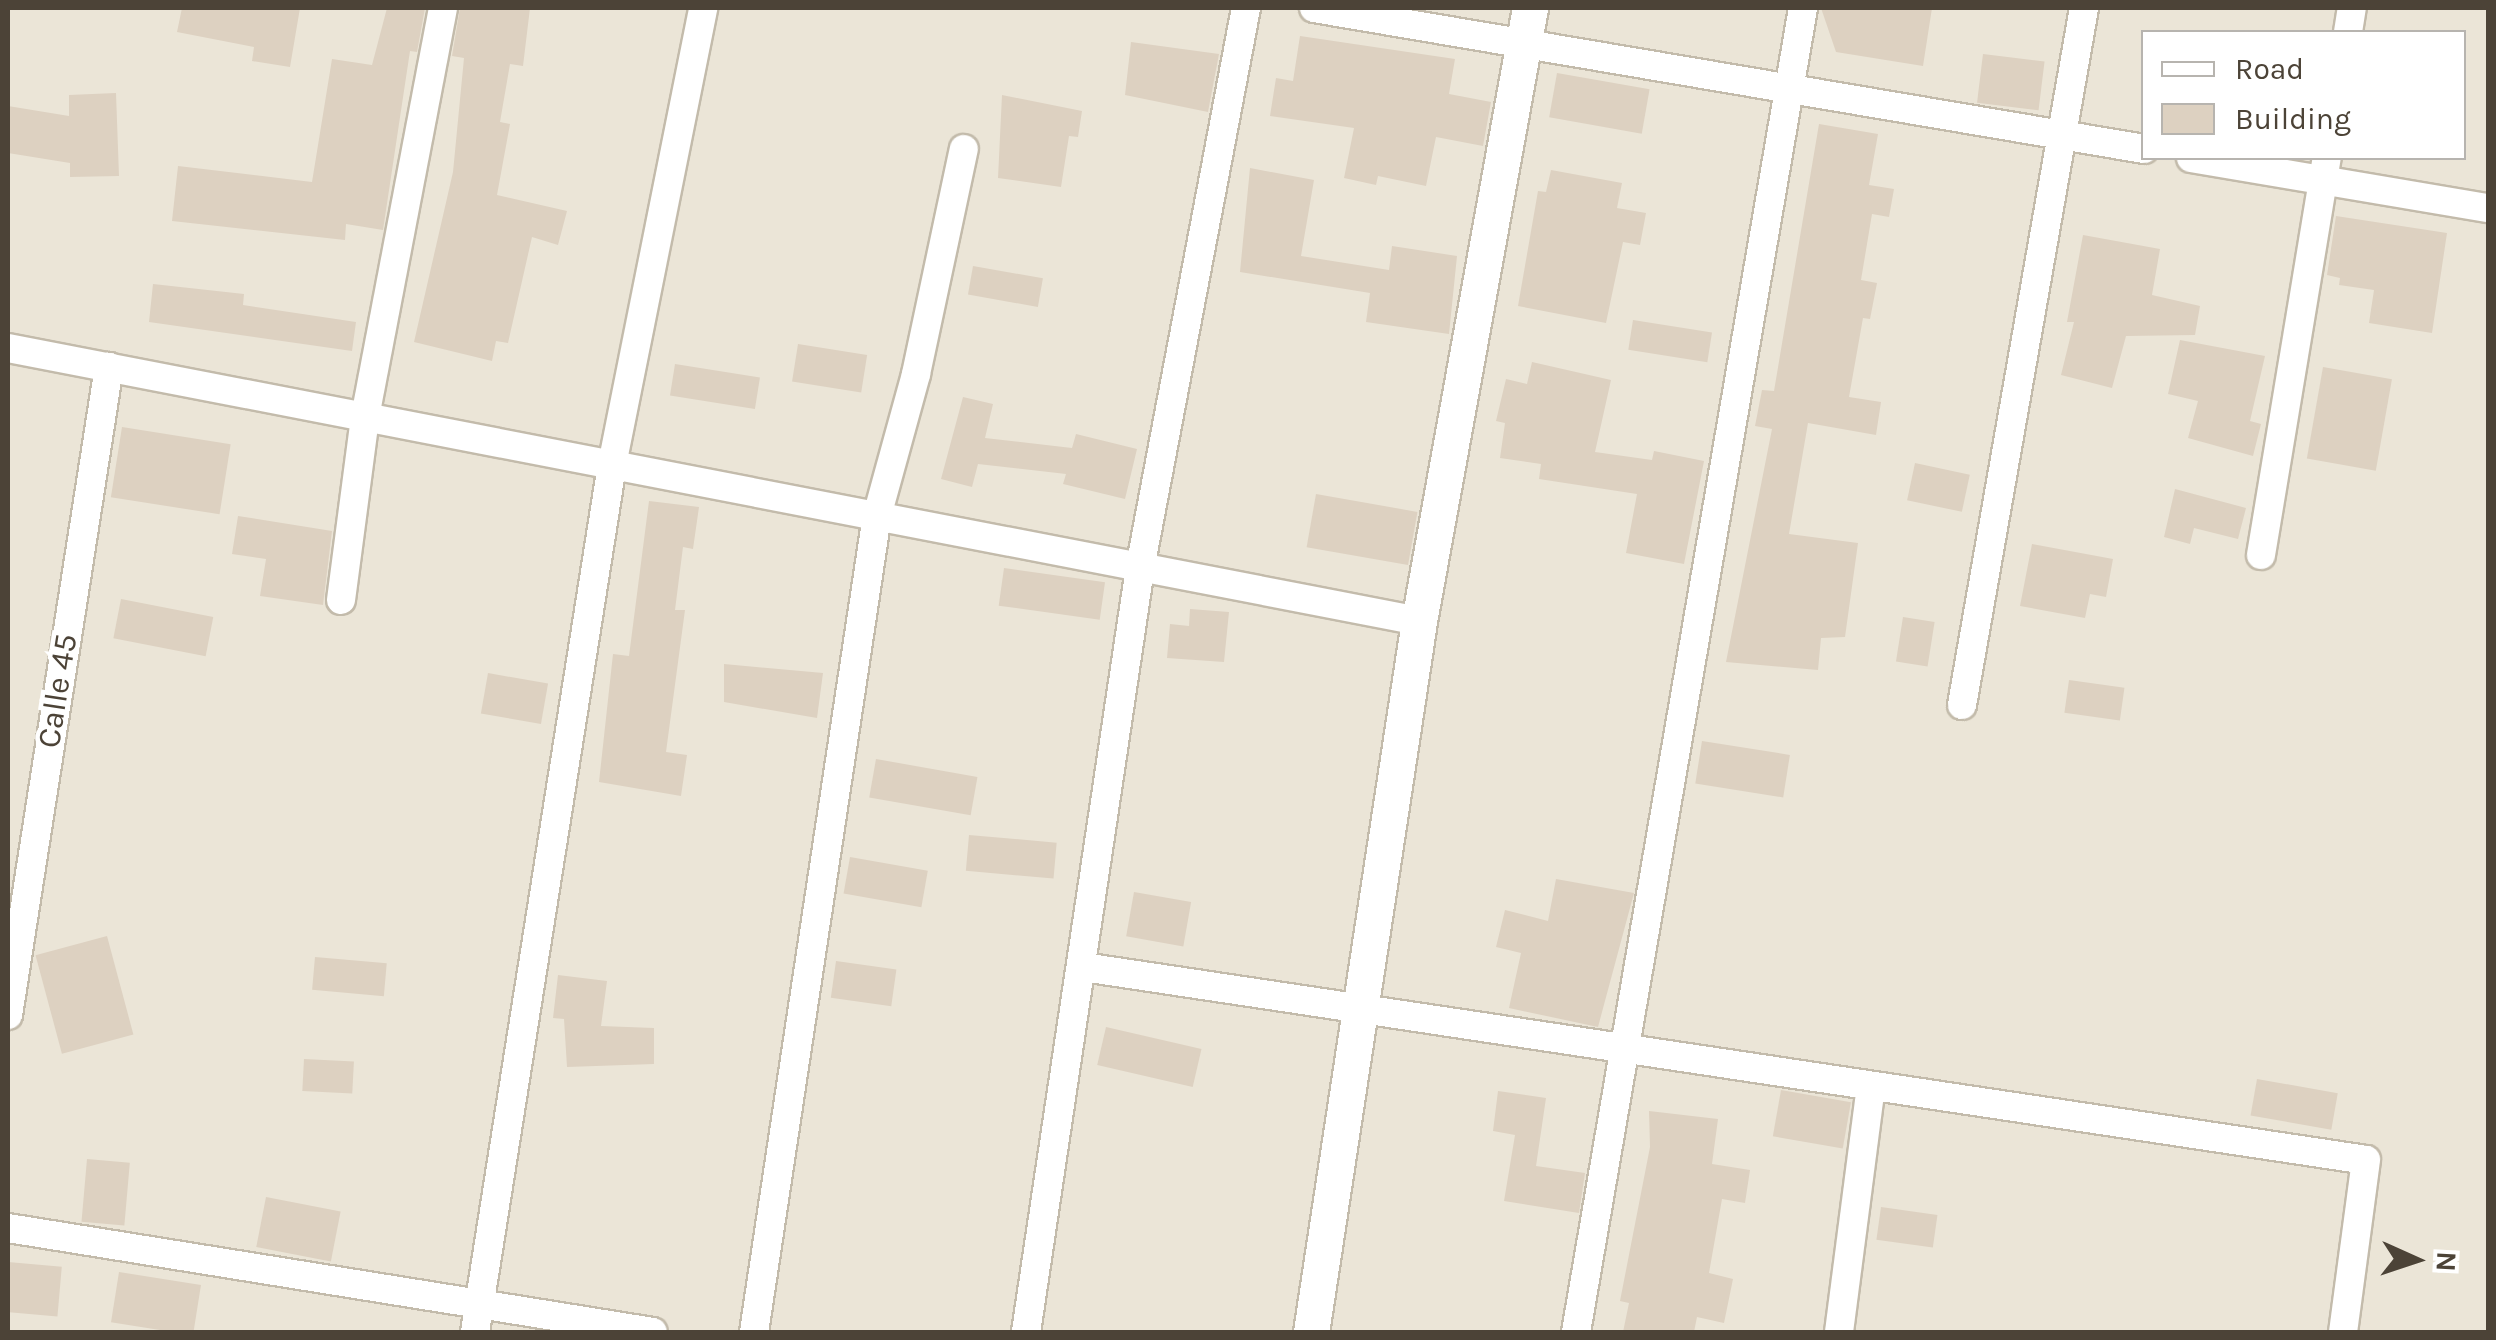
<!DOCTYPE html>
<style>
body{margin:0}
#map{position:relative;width:2496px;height:1340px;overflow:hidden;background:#f6f3ea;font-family:Karla,sans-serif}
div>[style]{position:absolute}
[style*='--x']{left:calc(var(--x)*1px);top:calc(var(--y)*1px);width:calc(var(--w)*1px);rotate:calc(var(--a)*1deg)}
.residential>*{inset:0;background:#ebe5d7}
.building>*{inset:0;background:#ddd1c1;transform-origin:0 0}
.roads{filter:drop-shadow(2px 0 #c3bbab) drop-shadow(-2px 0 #c3bbab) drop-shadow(0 2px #c3bbab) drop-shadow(0 -2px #c3bbab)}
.minor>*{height:28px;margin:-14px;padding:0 14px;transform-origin:14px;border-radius:14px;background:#fff}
.tertiary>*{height:35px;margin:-17.5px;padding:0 17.5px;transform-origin:17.5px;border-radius:17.5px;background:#fff}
span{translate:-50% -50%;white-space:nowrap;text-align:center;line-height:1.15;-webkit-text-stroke:9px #fff;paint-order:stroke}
.street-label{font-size:32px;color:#4c4337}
.frame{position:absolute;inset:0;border:10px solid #4c4337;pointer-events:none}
.legend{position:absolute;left:2141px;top:30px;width:325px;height:130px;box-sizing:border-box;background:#fff;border:2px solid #b7b4af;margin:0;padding:12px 18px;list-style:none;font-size:30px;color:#4c4337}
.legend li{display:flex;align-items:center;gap:20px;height:50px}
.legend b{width:50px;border:2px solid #b7b4af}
.north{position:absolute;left:2366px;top:1210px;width:100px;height:100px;-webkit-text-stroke:8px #fff;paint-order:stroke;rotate:93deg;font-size:28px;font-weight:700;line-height:40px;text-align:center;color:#4c4337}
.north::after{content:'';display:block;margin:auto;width:35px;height:45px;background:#4c4337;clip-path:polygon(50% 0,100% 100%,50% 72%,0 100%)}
</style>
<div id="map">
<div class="residential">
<i style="clip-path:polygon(evenodd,8px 8px,2488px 8px,2488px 1332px,8px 1332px,8px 8px,2144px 32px,2464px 32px,2464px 158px,2144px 158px,2144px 32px)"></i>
</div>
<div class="building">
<i style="clip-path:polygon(182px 8px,300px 8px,290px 67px,252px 61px,254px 47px,177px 32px)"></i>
<i style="clip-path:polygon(387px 8px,425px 8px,417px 52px,410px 51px,383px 230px,346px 224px,345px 240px,172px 221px,178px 166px,312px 182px,332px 59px,372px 65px)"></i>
<i style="clip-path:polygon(460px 8px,530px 8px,523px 66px,510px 64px,500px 122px,510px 124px,497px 195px,567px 211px,558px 245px,532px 237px,508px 343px,496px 341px,492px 361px,414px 342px,453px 172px,464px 58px,452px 56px)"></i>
<i style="clip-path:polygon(1821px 8px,1932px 8px,1923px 66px,1836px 52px)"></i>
<i style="clip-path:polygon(1300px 36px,1455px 59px,1449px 94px,1491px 102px,1483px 146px,1436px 137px,1426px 186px,1378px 176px,1376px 185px,1344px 178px,1354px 128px,1270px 116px,1276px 78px,1293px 81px)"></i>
<i style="clip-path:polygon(1131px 42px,1219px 54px,1208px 112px,1125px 95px)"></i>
<i style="left:1983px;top:54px;width:62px;height:49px;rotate:7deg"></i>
<i style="left:1557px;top:73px;width:94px;height:45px;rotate:10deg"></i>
<i style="clip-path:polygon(116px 93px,119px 176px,70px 177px,70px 163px,8px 153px,8px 106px,69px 116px,69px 95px)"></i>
<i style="clip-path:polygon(1002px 95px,1082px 111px,1078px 137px,1069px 136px,1061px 187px,998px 178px)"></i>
<i style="clip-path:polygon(1819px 124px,1878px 134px,1869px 185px,1894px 189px,1889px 217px,1872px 214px,1861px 280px,1877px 283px,1870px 319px,1863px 318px,1849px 397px,1881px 402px,1876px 435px,1808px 423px,1789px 534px,1858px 543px,1845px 637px,1821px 638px,1818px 670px,1726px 662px,1772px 429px,1755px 426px,1762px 390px,1774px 391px)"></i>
<i style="clip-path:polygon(1250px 168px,1314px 180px,1301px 256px,1389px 270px,1392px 246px,1457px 256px,1449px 334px,1366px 322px,1370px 293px,1240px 272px)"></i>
<i style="clip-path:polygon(1551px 170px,1622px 183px,1617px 208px,1646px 213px,1640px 245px,1623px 242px,1606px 323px,1518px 306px,1538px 191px,1546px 192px)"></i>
<i style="clip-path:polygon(2336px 216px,2447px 233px,2432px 333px,2369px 323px,2374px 290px,2339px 285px,2340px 278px,2327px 275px)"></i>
<i style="clip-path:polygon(2083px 235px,2160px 249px,2152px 295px,2200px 306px,2195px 335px,2126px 336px,2112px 388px,2061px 375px,2074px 322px,2067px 322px)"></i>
<i style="left:973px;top:266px;width:71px;height:29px;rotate:10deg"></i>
<i style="clip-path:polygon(153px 284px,244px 294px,243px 305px,356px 322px,352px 351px,149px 322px)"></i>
<i style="left:1633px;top:320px;width:80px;height:30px;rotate:9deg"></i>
<i style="clip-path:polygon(2180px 340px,2265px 356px,2250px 421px,2261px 424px,2253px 456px,2188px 438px,2198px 401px,2168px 394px)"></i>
<i style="left:798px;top:344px;width:70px;height:38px;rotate:9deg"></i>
<i style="clip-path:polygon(1532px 362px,1611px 380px,1595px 452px,1652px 460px,1654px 451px,1704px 461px,1684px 564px,1626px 553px,1637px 494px,1539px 479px,1541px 464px,1500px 458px,1505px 423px,1496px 421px,1506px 379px,1527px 384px)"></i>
<i style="left:675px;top:364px;width:86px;height:32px;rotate:9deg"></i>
<i style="left:2323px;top:367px;width:70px;height:93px;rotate:10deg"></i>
<i style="clip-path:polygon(963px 397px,993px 404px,985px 438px,1072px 448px,1076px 434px,1137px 449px,1125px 499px,1063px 484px,1066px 474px,978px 464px,972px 487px,941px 479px)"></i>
<i style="left:122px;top:427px;width:110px;height:71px;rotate:9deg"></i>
<i style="left:1915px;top:463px;width:56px;height:38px;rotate:12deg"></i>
<i style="clip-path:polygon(2175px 489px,2246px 508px,2238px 539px,2194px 528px,2190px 544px,2164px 537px)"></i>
<i style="left:1316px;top:494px;width:103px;height:54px;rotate:10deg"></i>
<i style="clip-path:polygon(649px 501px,699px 507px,693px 549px,683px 547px,675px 610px,685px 610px,666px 752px,687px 755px,681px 796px,599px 782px,613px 654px,629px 656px)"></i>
<i style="clip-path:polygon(238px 516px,332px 531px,323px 605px,260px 596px,266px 559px,232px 554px)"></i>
<i style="clip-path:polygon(2032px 544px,2113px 559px,2106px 597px,2090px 594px,2085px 618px,2020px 606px)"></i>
<i style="left:1004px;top:568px;width:102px;height:38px;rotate:8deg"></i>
<i style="left:121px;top:599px;width:94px;height:40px;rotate:11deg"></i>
<i style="clip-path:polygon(1190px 609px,1229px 612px,1224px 662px,1167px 658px,1170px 624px,1189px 626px)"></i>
<i style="left:1903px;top:617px;width:32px;height:45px;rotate:9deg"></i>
<i style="clip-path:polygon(724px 664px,823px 673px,817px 718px,724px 702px)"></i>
<i style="left:488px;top:673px;width:61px;height:41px;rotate:10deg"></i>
<i style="left:2069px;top:680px;width:56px;height:33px;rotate:8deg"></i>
<i style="left:1702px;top:741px;width:89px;height:43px;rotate:9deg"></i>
<i style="left:876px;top:759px;width:103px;height:39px;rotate:10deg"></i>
<i style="left:969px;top:835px;width:88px;height:36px;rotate:5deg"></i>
<i style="left:850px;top:857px;width:79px;height:37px;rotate:10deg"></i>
<i style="clip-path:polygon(1556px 879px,1634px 893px,1598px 1027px,1509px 1008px,1521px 953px,1496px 947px,1505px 910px,1548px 921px)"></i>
<i style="left:1134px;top:892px;width:58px;height:45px;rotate:10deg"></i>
<i style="left:107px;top:936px;width:102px;height:74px;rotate:75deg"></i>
<i style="left:315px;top:957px;width:72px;height:33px;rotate:5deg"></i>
<i style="left:836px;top:961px;width:61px;height:37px;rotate:8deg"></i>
<i style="clip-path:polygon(558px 975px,607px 981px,601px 1026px,654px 1028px,654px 1064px,567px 1067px,564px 1019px,553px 1018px)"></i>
<i style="left:1106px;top:1027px;width:98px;height:39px;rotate:13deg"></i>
<i style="left:304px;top:1059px;width:50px;height:32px;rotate:3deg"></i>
<i style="left:2257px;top:1079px;width:82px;height:37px;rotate:10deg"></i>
<i style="left:1781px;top:1090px;width:71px;height:47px;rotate:10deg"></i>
<i style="clip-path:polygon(1498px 1091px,1546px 1098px,1536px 1166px,1585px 1173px,1579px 1213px,1504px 1201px,1515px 1135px,1493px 1131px)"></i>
<i style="clip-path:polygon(1649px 1111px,1718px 1119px,1712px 1164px,1750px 1170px,1745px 1203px,1722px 1199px,1709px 1273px,1733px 1279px,1724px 1323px,1697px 1317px,1694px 1332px,1623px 1332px,1629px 1303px,1620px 1301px,1650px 1147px)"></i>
<i style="left:87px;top:1159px;width:43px;height:63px;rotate:5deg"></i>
<i style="left:266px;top:1197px;width:76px;height:51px;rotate:11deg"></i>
<i style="left:1881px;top:1207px;width:57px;height:33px;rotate:8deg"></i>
<i style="left:8px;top:1262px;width:54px;height:50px;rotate:5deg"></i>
<i style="left:119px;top:1272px;width:83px;height:51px;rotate:9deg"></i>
</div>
<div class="roads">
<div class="minor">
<i style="--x:1314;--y:8;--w:842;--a:9.64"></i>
<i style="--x:2348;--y:32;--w:24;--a:-81"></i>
<i style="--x:2191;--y:158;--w:301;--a:9.6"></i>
<i style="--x:8;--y:348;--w:1437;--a:10.95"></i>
<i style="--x:2261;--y:555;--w:402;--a:-80.6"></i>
<i style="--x:341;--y:600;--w:185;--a:-82.5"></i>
<i style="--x:365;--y:417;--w:416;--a:-79.2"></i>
<i style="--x:1962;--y:705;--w:708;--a:-80.07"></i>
<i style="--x:1083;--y:967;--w:1297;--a:8.55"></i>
<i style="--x:2366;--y:1160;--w:174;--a:97.6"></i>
<i style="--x:8;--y:1015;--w:656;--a:-81.14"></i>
<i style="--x:8;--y:1228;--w:653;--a:9.16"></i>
<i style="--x:475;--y:1332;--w:878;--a:-81.02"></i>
<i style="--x:612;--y:465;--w:466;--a:-78.7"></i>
<i style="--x:754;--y:1332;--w:825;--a:-81.43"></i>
<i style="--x:877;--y:516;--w:147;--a:-74.6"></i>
<i style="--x:916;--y:374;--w:230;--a:-78"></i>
<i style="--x:1026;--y:1332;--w:772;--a:-81.51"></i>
<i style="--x:1140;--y:568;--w:570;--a:-79.28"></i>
<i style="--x:1576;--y:1332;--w:1343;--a:-80.27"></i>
<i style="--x:1839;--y:1332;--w:248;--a:-82.6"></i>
</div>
<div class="tertiary">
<i style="--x:1311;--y:1332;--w:719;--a:-81.36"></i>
<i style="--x:1419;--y:621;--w:623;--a:-79.74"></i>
</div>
</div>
<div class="street-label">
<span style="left:58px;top:691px;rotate:-81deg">Calle 45</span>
</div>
<div class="frame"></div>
<ul class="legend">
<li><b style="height:12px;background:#fff"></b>Road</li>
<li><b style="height:28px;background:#ddd1c1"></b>Building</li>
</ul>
<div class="north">N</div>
</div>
